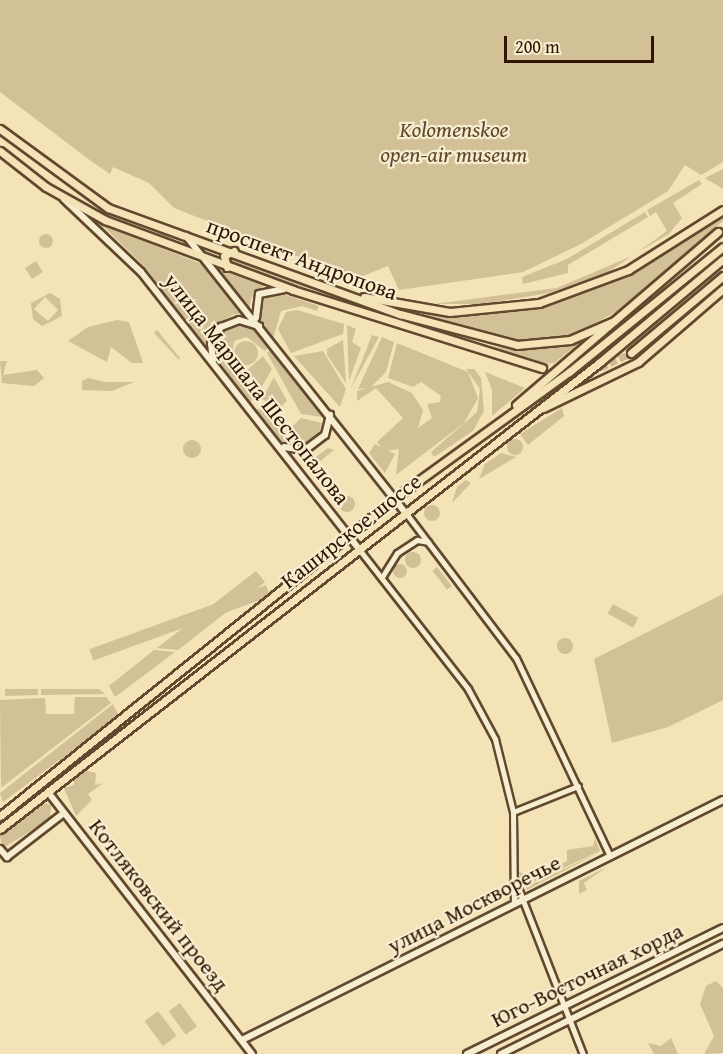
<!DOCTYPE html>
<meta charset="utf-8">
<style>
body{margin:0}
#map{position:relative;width:723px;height:1054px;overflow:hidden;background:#f3e3b6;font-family:"Gentium Book Plus",serif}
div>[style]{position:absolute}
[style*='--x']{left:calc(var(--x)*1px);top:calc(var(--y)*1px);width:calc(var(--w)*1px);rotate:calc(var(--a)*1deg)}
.green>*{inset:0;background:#d2c097;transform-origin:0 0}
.round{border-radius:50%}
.primary-tunnel>*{height:7px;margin-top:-3.5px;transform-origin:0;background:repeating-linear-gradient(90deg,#ccba92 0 7px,transparent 0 10.5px)}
.roads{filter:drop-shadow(2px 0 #61482e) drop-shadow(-2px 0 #61482e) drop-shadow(0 2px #61482e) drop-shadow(0 -2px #61482e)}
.tertiary>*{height:5px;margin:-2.5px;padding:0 2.5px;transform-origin:2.5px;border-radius:2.5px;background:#f7edd0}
.secondary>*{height:6px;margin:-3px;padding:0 3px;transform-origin:3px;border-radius:3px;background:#f7edd0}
.primary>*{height:7px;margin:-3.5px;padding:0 3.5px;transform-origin:3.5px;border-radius:3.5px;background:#f3e3b6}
span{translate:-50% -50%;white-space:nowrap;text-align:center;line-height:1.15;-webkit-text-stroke:4.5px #f7edd0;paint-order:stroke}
.park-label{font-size:22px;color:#61482d;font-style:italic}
.street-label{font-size:22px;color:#301500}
.scale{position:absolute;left:504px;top:36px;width:150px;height:27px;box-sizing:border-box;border:3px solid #301500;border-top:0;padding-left:8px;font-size:18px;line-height:21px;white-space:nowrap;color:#301500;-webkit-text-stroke:4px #f7edd0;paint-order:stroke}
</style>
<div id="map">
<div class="green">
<i style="clip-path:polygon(0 0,723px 0,723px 162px,701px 175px,685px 165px,668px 191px,581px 244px,523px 272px,399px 290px,388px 266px,358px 278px,335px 271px,174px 208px,149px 183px,113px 167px,110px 174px,91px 161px,0 92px)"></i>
<i style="clip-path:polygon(723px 169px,723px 189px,705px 178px)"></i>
<i style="clip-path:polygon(699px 180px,702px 184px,673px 203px,682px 218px,669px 234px,638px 252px,667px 231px,656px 212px,650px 216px,647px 210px)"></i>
<i style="clip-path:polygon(645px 212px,648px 217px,568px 265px,568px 273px,523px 284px,522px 277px,567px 259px)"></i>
<i style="clip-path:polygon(723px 215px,723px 221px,621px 309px,566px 339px,506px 341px,417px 314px,487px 314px,558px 302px,621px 278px)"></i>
<i style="clip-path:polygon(101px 224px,204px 265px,246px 316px,235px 314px,215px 324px,205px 345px,145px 267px)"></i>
<i style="clip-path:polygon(135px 229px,166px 235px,194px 251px)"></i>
<i class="round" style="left:39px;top:234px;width:14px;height:14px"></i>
<i style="clip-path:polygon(632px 256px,608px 272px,549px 293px,483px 304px,434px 304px,557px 288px)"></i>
<i style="clip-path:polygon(228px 257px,232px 257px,366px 307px,226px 262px)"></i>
<i style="left:36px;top:261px;width:13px;height:13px;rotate:58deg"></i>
<i style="clip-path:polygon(220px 270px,264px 286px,253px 294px,249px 308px)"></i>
<i style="clip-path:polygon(274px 291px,319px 306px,317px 311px,302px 306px,281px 311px,273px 339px,257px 313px,261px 296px)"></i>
<i style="clip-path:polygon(evenodd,50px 293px,60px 299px,62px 316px,42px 326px,33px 319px,31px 303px,50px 293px,45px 297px,58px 310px,48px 321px,34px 309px,45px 297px)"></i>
<i style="clip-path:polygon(297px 310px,344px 324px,343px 334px,291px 353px,278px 329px,286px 312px)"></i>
<i style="clip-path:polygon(117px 320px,129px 322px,143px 363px,132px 363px,111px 347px,107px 362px,68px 341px,88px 327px)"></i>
<i style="clip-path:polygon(239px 323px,255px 329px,269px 347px,265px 351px,247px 337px,234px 341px,232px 358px,255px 394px,250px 404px,214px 354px,223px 329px)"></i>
<i style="clip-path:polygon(347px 325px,356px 329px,352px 342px,361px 348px,349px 381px)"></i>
<i style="clip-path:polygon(157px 330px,180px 358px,179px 360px,154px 333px)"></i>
<i style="clip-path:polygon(372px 335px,379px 337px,351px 388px)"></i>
<i style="clip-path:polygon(382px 337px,394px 342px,386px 372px,370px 388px,358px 389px)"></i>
<i style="clip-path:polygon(343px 340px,346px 383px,327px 355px,327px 349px)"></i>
<i class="round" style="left:234px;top:341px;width:24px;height:24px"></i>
<i style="clip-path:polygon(397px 343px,468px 372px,478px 398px,464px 423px,396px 475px,399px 449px,385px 451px,377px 442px,403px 418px,376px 388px,357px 401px,357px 391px,388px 382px,412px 393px,423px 410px,418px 428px,432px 418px,427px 404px,440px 402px,441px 396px,421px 382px,413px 387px,388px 378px)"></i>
<i style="clip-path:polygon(578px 344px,554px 363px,543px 364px,482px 345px,524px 351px)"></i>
<i style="clip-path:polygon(271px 349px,320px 412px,322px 417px,301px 414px,267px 353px)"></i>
<i style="clip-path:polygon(323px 351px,346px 389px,340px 407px,294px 356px)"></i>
<i style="clip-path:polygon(263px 356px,272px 369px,259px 392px,245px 372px)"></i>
<i style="clip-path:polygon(0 361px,7px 361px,3px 375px,37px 370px,44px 378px,34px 386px,2px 383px)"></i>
<i style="clip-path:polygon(466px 369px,474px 369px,481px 378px,484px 411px,473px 431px,434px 457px,431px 452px,477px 412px,480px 389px)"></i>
<i style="clip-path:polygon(485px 372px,525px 388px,492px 416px,492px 390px)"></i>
<i style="clip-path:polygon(274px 377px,287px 401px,278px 409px,262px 399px)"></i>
<i style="clip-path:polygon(88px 378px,105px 382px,134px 382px,112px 391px,82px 390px,82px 381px)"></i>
<i style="clip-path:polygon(562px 408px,564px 416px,528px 445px,520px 434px)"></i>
<i style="clip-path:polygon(254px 409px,272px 411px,295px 450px,279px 442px)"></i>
<i style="clip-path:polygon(301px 418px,322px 423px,319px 433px,301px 446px,290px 429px)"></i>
<i class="round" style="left:507px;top:439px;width:16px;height:16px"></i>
<i class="round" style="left:183px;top:440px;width:18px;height:18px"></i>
<i style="clip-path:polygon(375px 444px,395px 454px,385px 473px,369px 453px)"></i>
<i style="clip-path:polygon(328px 448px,334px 450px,314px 466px,313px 459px)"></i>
<i style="clip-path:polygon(501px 453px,516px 457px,479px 479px,485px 464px)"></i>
<i style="clip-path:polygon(466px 480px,471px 483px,452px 503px,457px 487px)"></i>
<i class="round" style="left:339px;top:496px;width:16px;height:16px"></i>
<i class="round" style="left:424px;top:505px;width:16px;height:16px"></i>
<i class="round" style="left:405px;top:552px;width:16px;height:16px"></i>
<i class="round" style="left:393px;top:564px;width:14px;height:14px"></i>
<i style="left:437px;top:567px;width:24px;height:6px;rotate:52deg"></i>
<i style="clip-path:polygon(256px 571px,265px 582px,178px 650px,157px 648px)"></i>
<i style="left:266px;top:585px;width:12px;height:188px;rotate:70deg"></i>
<i style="clip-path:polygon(723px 594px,723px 700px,668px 727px,612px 743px,594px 659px)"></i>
<i style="left:613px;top:604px;width:29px;height:11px;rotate:29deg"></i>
<i class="round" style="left:557px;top:638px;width:16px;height:16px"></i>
<i style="clip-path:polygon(154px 650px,175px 652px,115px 697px,109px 686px)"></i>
<i style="clip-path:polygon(5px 689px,38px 689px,38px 695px,5px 696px)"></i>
<i style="clip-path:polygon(41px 689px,99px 689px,105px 694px,41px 695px)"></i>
<i style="clip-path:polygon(75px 697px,106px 697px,111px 703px,1px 788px,0 700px,45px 698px,46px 714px,74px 714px)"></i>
<i style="clip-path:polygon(113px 704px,119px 716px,3px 802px,0 793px)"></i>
<i style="clip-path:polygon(84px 770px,96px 773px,95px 785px,103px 783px,88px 794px,92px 800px,76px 816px,64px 788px,74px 785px,74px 776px)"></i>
<i style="clip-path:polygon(45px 803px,51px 805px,50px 819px,3px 848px,0 837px)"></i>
<i style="clip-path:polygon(595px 838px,600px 851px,524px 886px,518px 871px,531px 878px,567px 861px,567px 850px,593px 846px)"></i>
<i style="clip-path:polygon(600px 852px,527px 890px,526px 887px)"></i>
<i style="clip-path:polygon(607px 867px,584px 883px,587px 890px,579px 894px,579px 881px)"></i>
<i style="clip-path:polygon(716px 981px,723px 988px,723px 1053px,704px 1054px,714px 1036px,700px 1004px,706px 986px)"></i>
<i style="left:180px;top:1003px;width:29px;height:14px;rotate:54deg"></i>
<i style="left:158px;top:1011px;width:31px;height:17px;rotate:53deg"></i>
<i style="clip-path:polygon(671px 1038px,678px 1054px,654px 1054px,648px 1043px,661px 1046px)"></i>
</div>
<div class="primary-tunnel">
<i style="--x:542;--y:368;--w:49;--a:4.7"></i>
<i style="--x:591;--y:372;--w:44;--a:-25.4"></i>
</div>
<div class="roads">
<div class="tertiary">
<i style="--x:405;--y:512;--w:183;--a:52.8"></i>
<i style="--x:516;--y:658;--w:219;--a:64.6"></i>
<i style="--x:358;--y:548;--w:179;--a:52"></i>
<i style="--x:468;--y:689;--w:57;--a:61.6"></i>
<i style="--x:495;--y:739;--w:75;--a:76.1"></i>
<i style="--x:513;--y:812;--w:91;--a:89.4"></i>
<i style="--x:382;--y:577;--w:28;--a:-58"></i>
<i style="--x:397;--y:553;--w:24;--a:-33"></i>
<i style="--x:417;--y:540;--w:11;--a:10"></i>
<i style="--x:513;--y:812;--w:70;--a:-21.8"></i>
<i style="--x:515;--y:880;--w:187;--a:68.7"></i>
</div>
<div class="secondary">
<i style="--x:64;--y:199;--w:106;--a:43.5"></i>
<i style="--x:141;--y:272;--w:351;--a:51.8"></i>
<i style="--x:186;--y:236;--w:351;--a:51.6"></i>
<i style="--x:256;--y:318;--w:24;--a:-83"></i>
<i style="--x:259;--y:294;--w:25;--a:-11"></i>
<i style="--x:213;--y:360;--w:16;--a:-97"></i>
<i style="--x:211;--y:344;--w:20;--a:-60"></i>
<i style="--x:221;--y:327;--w:19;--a:-21"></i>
<i style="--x:239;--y:320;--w:21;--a:17"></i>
<i style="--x:284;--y:447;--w:21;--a:8"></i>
<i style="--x:305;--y:450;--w:25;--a:-37"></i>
<i style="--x:325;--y:435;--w:21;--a:-76"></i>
<i style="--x:48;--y:792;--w:332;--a:52.1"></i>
<i style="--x:0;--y:849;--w:11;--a:49"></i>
<i style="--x:7;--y:857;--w:72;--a:-37.7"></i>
<i style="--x:242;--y:1040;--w:538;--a:-26.52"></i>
<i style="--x:467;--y:1054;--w:285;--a:-26.2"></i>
<i style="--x:501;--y:1054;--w:248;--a:-26.4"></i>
</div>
<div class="primary">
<i style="--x:0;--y:129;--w:134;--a:36.2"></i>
<i style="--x:108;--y:208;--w:311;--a:20"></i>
<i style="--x:400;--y:314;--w:121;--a:14.8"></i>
<i style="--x:517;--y:345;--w:53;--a:-5.4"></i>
<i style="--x:570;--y:340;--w:48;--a:-23.4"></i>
<i style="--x:0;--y:151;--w:58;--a:38"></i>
<i style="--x:46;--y:187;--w:68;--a:29.2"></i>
<i style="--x:105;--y:220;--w:201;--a:20.4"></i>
<i style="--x:293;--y:290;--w:261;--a:17.4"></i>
<i style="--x:227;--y:267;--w:11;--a:-105"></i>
<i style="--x:224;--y:256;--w:11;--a:-27"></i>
<i style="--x:364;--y:297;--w:87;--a:9.9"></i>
<i style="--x:450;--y:312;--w:89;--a:-5.8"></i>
<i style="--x:539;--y:303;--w:95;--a:-20.3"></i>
<i style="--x:628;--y:270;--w:112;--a:-32.3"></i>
<i style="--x:631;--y:353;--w:120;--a:-39.9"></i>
<i style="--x:516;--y:405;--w:266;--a:-40.6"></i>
<i style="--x:543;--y:408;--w:106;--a:-25.8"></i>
<i style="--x:638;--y:362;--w:112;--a:-40.7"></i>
<i style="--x:0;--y:816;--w:517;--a:-38.8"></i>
<i style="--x:403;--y:492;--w:205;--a:-35.9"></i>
<i style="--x:569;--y:372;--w:198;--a:-39.1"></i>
<i style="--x:0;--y:829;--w:760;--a:-37.89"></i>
<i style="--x:600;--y:362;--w:160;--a:-39.9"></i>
</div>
</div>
<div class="park-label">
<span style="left:454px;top:142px">Kolomenskoe<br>open-air museum</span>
</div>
<div class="street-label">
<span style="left:302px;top:259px;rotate:20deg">проспект Андропова</span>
<span style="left:257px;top:389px;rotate:52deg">улица Маршала Шестопалова</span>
<span style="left:351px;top:531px;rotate:-38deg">Каширское шоссе</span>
<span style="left:474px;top:904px;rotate:-27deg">улица Москворечье</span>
<span style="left:159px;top:905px;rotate:52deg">Котляковский проезд</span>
<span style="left:587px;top:975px;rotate:-26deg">Юго-Восточная хорда</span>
</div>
<div class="scale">200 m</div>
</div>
